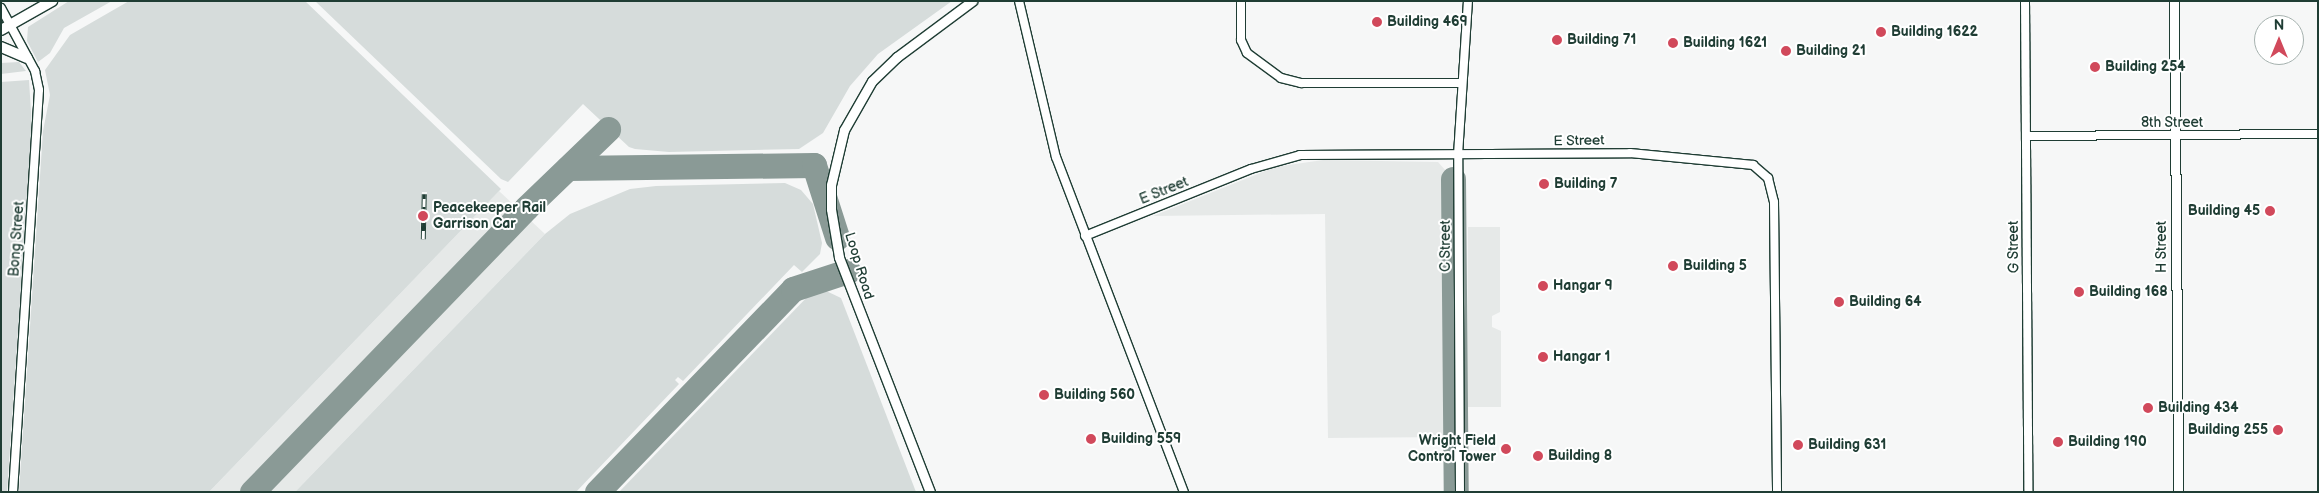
<!DOCTYPE html>
<style>
body{margin:0}
#map{position:relative;width:2319px;height:493px;overflow:hidden;background:#f6f7f7;font-family:"Balsamiq Sans",sans-serif}
div>[style]{position:absolute}
[style*='--x']{left:calc(var(--x)*1px);top:calc(var(--y)*1px);width:calc(var(--w)*1px);rotate:calc(var(--a)*1deg)}
.built>*{inset:0;background:#e6e9e8}
.green>*{inset:0;background:#d6dcdb}
.taxiway>*{height:25px;margin:-12.5px;padding:0 12.5px;transform-origin:12.5px;border-radius:12.5px;background:#8a9a96}
.roads{filter:drop-shadow(1px 0 #1f3d34) drop-shadow(-1px 0 #1f3d34) drop-shadow(0 1px #1f3d34) drop-shadow(0 -1px #1f3d34)}
.minor>*{height:8px;margin:-4px;padding:0 4px;transform-origin:4px;border-radius:4px;background:#fff}
.tertiary>*{height:9px;margin:-4.5px;padding:0 4.5px;transform-origin:4.5px;border-radius:4.5px;background:#fff}
.secondary>*{height:10px;margin:-5px;padding:0 5px;transform-origin:5px;border-radius:5px;background:#fff}
.rail>*{height:4.5px;margin-top:-2.25px;transform-origin:0;background:repeating-linear-gradient(90deg,#fff 0 8px,#1f3d34 0 16px);box-sizing:border-box;border-block:1px solid #1f3d34}
.dots>*{width:14px;height:14px;translate:-50% -50%;box-sizing:border-box;border:2px solid #fff;border-radius:50%}
span{translate:-50% -50%;white-space:nowrap;text-align:center;line-height:1.15;-webkit-text-stroke:4px #fff;paint-order:stroke}
.poi-label{font-size:14px;color:#1f3d34;font-weight:700}
.left{translate:0 -50%;text-align:left}
.right{translate:-100% -50%;text-align:right}
.street-label{font-size:14px;color:#1f3d34}
.frame{position:absolute;inset:0;border:2px solid #1f3d34;pointer-events:none}
.north{position:absolute;left:2254px;top:15px;width:50px;height:50px;box-sizing:border-box;background:#fff;border:1px solid #a5b1ae;border-radius:50%;rotate:0deg;font-size:14px;font-weight:700;line-height:20px;text-align:center;color:#1f3d34}
.north::after{content:'';display:block;margin:auto;width:18px;height:22px;background:#d1495b;clip-path:polygon(50% 0,100% 100%,50% 72%,0 100%)}
</style>
<div id="map">
<div class="built">
<i style="clip-path:polygon(1323px 160px,1438px 162px,1446px 171px,1447px 437px,1328px 438px,1325px 214px,1153px 216px,1275px 167px)"></i>
<i style="clip-path:polygon(499px 191px,545px 234px,295px 492px,209px 492px)"></i>
<i style="clip-path:polygon(1468px 227px,1500px 227px,1500px 312px,1492px 316px,1492px 327px,1501px 331px,1501px 407px,1467px 407px)"></i>
</div>
<div class="green">
<i style="clip-path:polygon(69px 1px,112px 1px,64px 28px,50px 53px,38px 62px,27px 41px,28px 27px)"></i>
<i style="clip-path:polygon(evenodd,129px 1px,305px 1px,501px 189px,209px 492px,19px 492px,43px 131px,50px 95px,45px 70px,70px 35px,129px 1px,422px 192px,427px 192px,425px 240px,420px 239px,422px 192px)"></i>
<i style="clip-path:polygon(315px 1px,952px 1px,878px 54px,850px 86px,823px 133px,799px 149px,669px 152px,635px 149px,629px 147px,583px 104px,508px 182px,501px 179px)"></i>
<i style="clip-path:polygon(19px 62px,26px 71px,1px 74px,1px 63px)"></i>
<i style="clip-path:polygon(29px 80px,32px 128px,7px 492px,1px 492px,1px 82px)"></i>
<i style="clip-path:polygon(785px 183px,801px 190px,813px 204px,822px 243px,820px 254px,802px 272px,794px 265px,683px 381px,678px 377px,675px 380px,679px 384px,576px 492px,295px 492px,545px 234px,570px 214px,630px 189px,656px 186px)"></i>
<i style="clip-path:polygon(822px 289px,841px 298px,916px 492px,619px 492px,812px 292px)"></i>
</div>
<div class="taxiway">
<i style="--x:568;--y:168;--w:246;--a:-0.7"></i>
<i style="--x:814;--y:165;--w:76;--a:72.3"></i>
<i style="--x:1453;--y:179;--w:313;--a:89.5"></i>
<i style="--x:252;--y:492;--w:395;--a:-46"></i>
<i style="--x:526;--y:208;--w:114;--a:-43.9"></i>
<i style="--x:597;--y:492;--w:282;--a:-46"></i>
<i style="--x:793;--y:289;--w:58;--a:-18.1"></i>
</div>
<div class="roads">
<div class="minor">
<i style="--x:1019;--y:1;--w:160;--a:76.7"></i>
<i style="--x:1056;--y:157;--w:359;--a:69.1"></i>
<i style="--x:1241;--y:1;--w:39;--a:90"></i>
<i style="--x:1241;--y:40;--w:14;--a:65"></i>
<i style="--x:1247;--y:53;--w:42;--a:36.3"></i>
<i style="--x:1281;--y:78;--w:21;--a:14"></i>
<i style="--x:1301;--y:83;--w:161;--a:0"></i>
<i style="--x:2025;--y:1;--w:491;--a:89.6"></i>
<i style="--x:1;--y:8;--w:72;--a:61.6"></i>
<i style="--x:35;--y:71;--w:19;--a:78"></i>
<i style="--x:39;--y:90;--w:403;--a:93.7"></i>
<i style="--x:2026;--y:136;--w:292;--a:-0.4"></i>
<i style="--x:1085;--y:236;--w:179;--a:-22"></i>
<i style="--x:1251;--y:169;--w:51;--a:-15.9"></i>
<i style="--x:1300;--y:155;--w:330;--a:-0.3"></i>
<i style="--x:1630;--y:153;--w:124;--a:5.6"></i>
<i style="--x:1753;--y:165;--w:20;--a:41"></i>
<i style="--x:1768;--y:178;--w:25;--a:76"></i>
<i style="--x:1774;--y:202;--w:290;--a:89.4"></i>
<i style="--x:1460;--y:492;--w:337;--a:-90.3"></i>
<i style="--x:1458;--y:155;--w:154;--a:-86.3"></i>
</div>
<div class="tertiary">
<i style="--x:2174;--y:1;--w:491;--a:89.5"></i>
<i style="--x:930;--y:492;--w:252;--a:-111.2"></i>
<i style="--x:839;--y:257;--w:49;--a:-99.5"></i>
<i style="--x:831;--y:209;--w:24;--a:-90"></i>
<i style="--x:831;--y:185;--w:57;--a:-76.7"></i>
<i style="--x:844;--y:130;--w:56;--a:-60.3"></i>
<i style="--x:872;--y:81;--w:35;--a:-44"></i>
<i style="--x:897;--y:57;--w:94;--a:-36.7"></i>
</div>
<div class="secondary">
<i style="--x:1;--y:30;--w:59;--a:-29.6"></i>
<i style="--x:1;--y:47;--w:28;--a:23"></i>
</div>
</div>
<div class="rail">
<i style="--x:423;--y:239;--w:45;--a:-88.7"></i>
</div>
<div class="dots">
<i style="left:1377px;top:22px;background:#d1495b"></i>
<i style="left:1881px;top:32px;background:#d1495b"></i>
<i style="left:1557px;top:40px;background:#d1495b"></i>
<i style="left:1673px;top:43px;background:#d1495b"></i>
<i style="left:1786px;top:51px;background:#d1495b"></i>
<i style="left:2095px;top:67px;background:#d1495b"></i>
<i style="left:1544px;top:184px;background:#d1495b"></i>
<i style="left:2270px;top:211px;background:#d1495b"></i>
<i style="left:423px;top:216px;background:#d1495b"></i>
<i style="left:1673px;top:266px;background:#d1495b"></i>
<i style="left:1543px;top:286px;background:#d1495b"></i>
<i style="left:2079px;top:292px;background:#d1495b"></i>
<i style="left:1839px;top:302px;background:#d1495b"></i>
<i style="left:1543px;top:357px;background:#d1495b"></i>
<i style="left:1044px;top:395px;background:#d1495b"></i>
<i style="left:2148px;top:408px;background:#d1495b"></i>
<i style="left:2278px;top:430px;background:#d1495b"></i>
<i style="left:1091px;top:439px;background:#d1495b"></i>
<i style="left:2058px;top:442px;background:#d1495b"></i>
<i style="left:1798px;top:445px;background:#d1495b"></i>
<i style="left:1506px;top:449px;background:#d1495b"></i>
<i style="left:1538px;top:456px;background:#d1495b"></i>
</div>
<div class="poi-label">
<span class="left" style="left:1387px;top:22px">Building 469</span>
<span class="left" style="left:1891px;top:32px">Building 1622</span>
<span class="left" style="left:1567px;top:40px">Building 71</span>
<span class="left" style="left:1683px;top:43px">Building 1621</span>
<span class="left" style="left:1796px;top:51px">Building 21</span>
<span class="left" style="left:2105px;top:67px">Building 254</span>
<span class="left" style="left:1554px;top:184px">Building 7</span>
<span class="left" style="left:433px;top:216px">Peacekeeper Rail<br>Garrison Car</span>
<span class="right" style="left:2260px;top:211px">Building 45</span>
<span class="left" style="left:1683px;top:266px">Building 5</span>
<span class="left" style="left:1553px;top:286px">Hangar 9</span>
<span class="left" style="left:2089px;top:292px">Building 168</span>
<span class="left" style="left:1849px;top:302px">Building 64</span>
<span class="left" style="left:1553px;top:357px">Hangar 1</span>
<span class="left" style="left:1054px;top:395px">Building 560</span>
<span class="left" style="left:2158px;top:408px">Building 434</span>
<span class="right" style="left:2268px;top:430px">Building 255</span>
<span class="left" style="left:1101px;top:439px">Building 559</span>
<span class="right" style="left:1496px;top:449px">Wright Field<br>Control Tower</span>
<span class="left" style="left:2068px;top:442px">Building 190</span>
<span class="left" style="left:1808px;top:445px">Building 631</span>
<span class="left" style="left:1548px;top:456px">Building 8</span>
</div>
<div class="street-label">
<span style="left:2172px;top:123px">8th Street</span>
<span style="left:1579px;top:141px;rotate:-1deg">E Street</span>
<span style="left:1164px;top:191px;rotate:-22deg">E Street</span>
<span style="left:17px;top:239px;rotate:-86deg">Bong Street</span>
<span style="left:1446px;top:246px;rotate:-90deg">C Street</span>
<span style="left:2014px;top:247px;rotate:-90deg">G Street</span>
<span style="left:2162px;top:247px;rotate:-90deg">H Street</span>
<span style="left:859px;top:266px;rotate:73deg">Loop Road</span>
</div>
<div class="frame"></div>
<div class="north">N</div>
</div>
